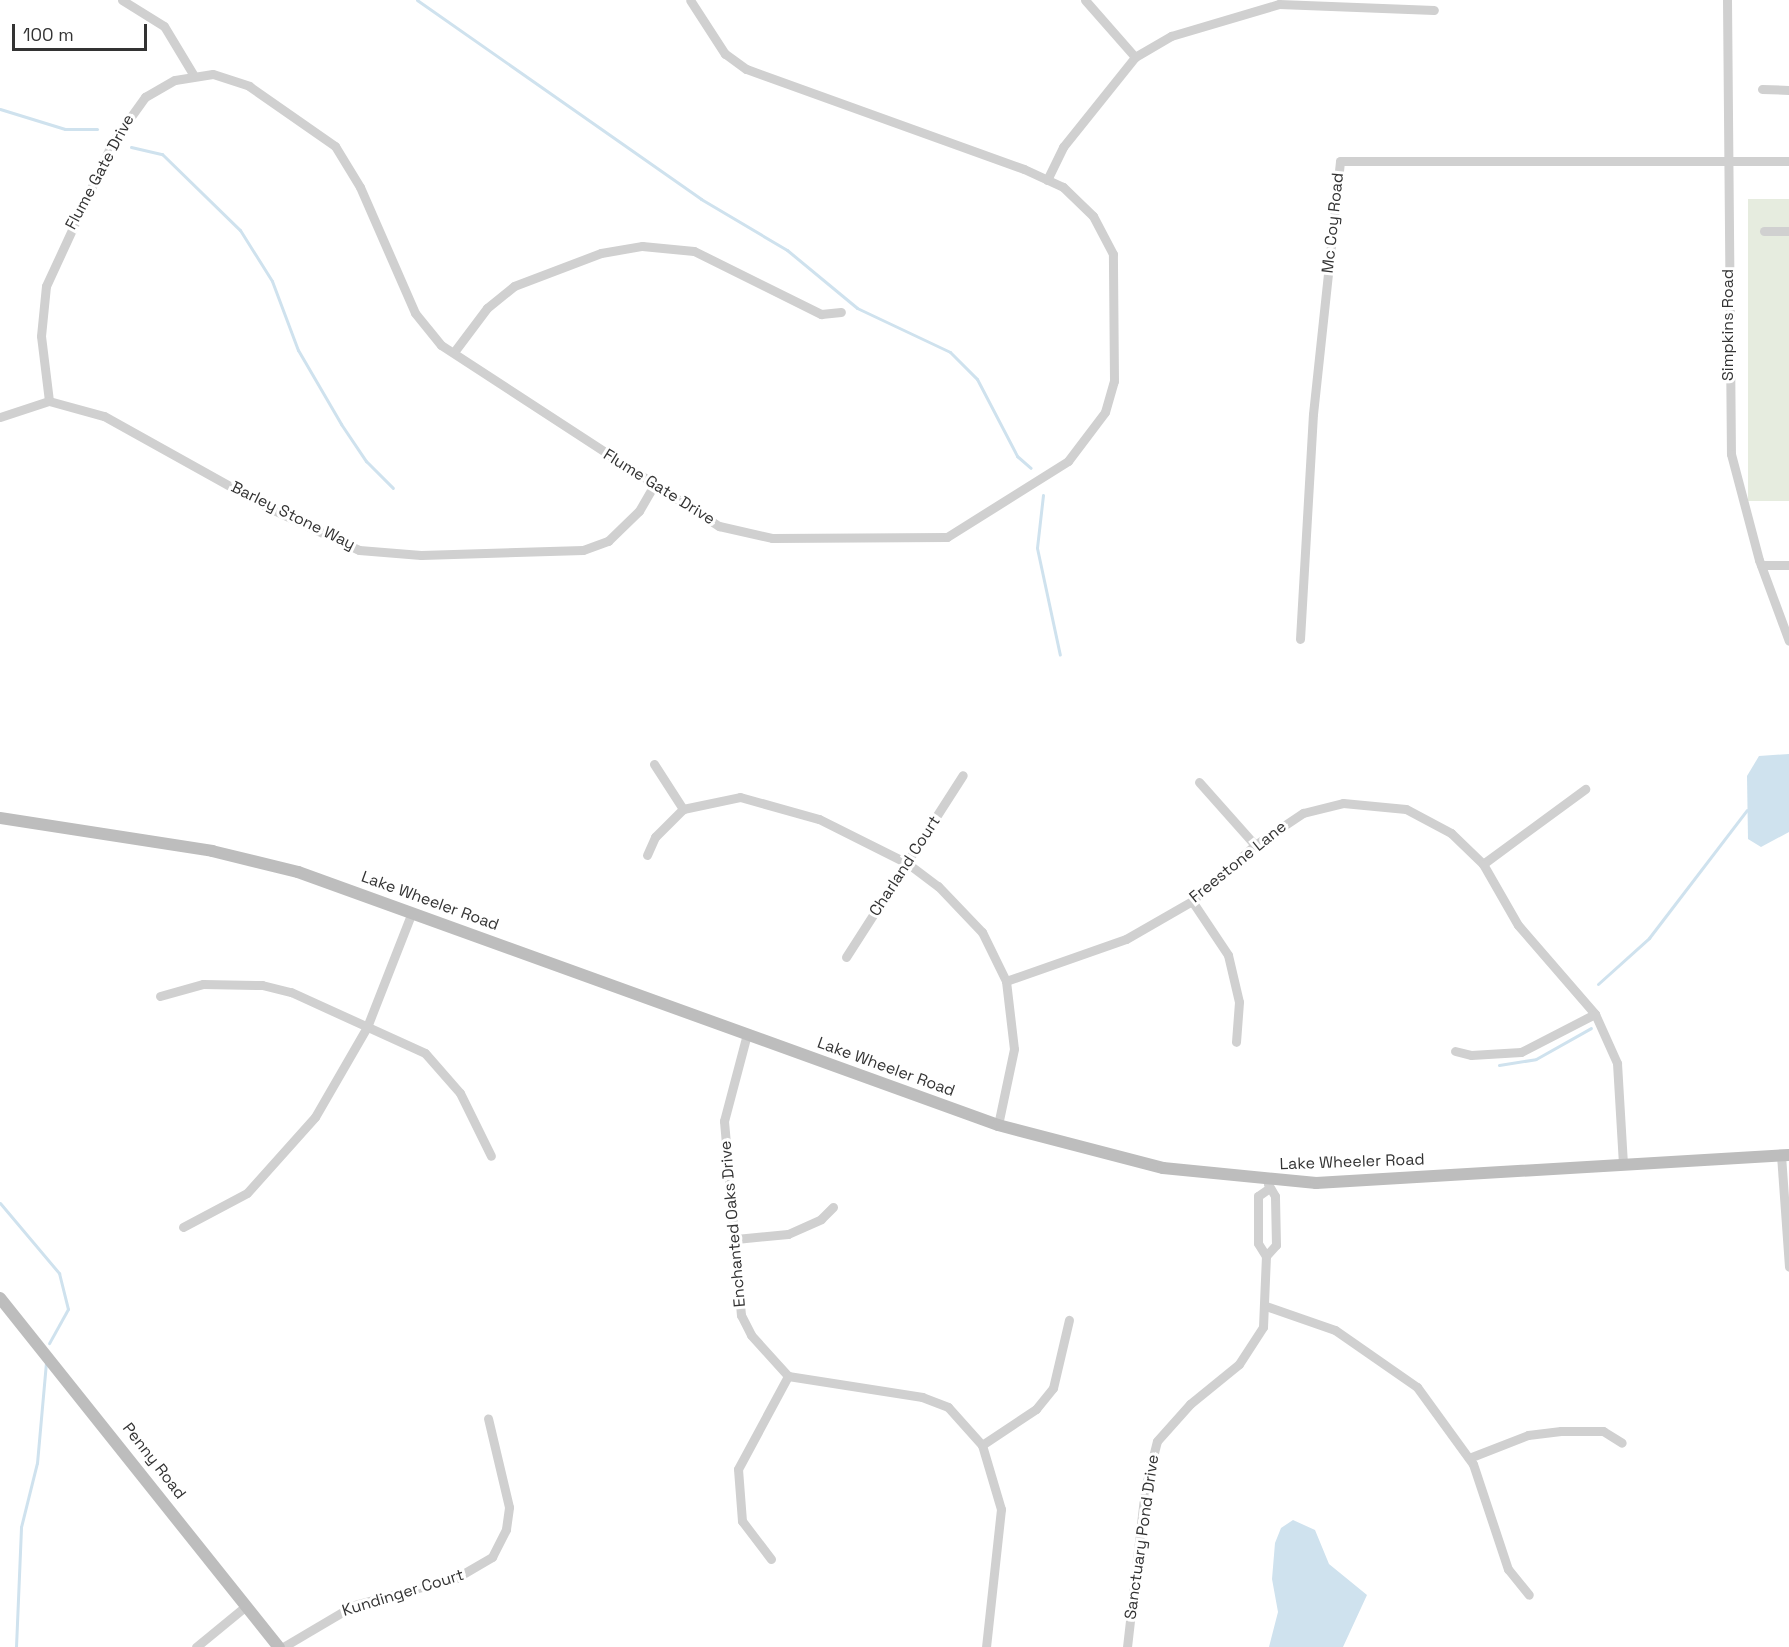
<!DOCTYPE html>
<style>
body{margin:0}
#map{position:relative;width:1789px;height:1647px;overflow:hidden;background:#fff;font-family:"Space Grotesk",sans-serif}
div>[style]{position:absolute}
[style*='--x']{left:calc(var(--x)*1px);top:calc(var(--y)*1px);width:calc(var(--w)*1px);rotate:calc(var(--a)*1deg)}
.green>*{inset:0;background:#e6ecdf;transform-origin:0 0}
.water>*{inset:0;background:#cfe2ee}
.stream>*{height:3px;margin:-1.5px;padding:0 1.5px;transform-origin:1.5px;border-radius:1.5px;background:#cfe2ee}
.street>*{height:9px;margin:-4.5px;padding:0 4.5px;transform-origin:4.5px;border-radius:4.5px;background:#d0d0d0}
.secondary>*{height:12px;margin:-6px;padding:0 6px;transform-origin:6px;border-radius:6px;background:#bdbdbd}
span{translate:-50% -50%;white-space:nowrap;text-align:center;line-height:1.15;-webkit-text-stroke:6px #fff;paint-order:stroke}
.street-label{font-size:16px;color:#333}
.scale{position:absolute;left:12px;top:24px;width:135px;height:27px;box-sizing:border-box;border:3px solid #333;border-top:0;padding-left:8px;font-size:18px;line-height:21px;white-space:nowrap;color:#333;-webkit-text-stroke:4px #fff;paint-order:stroke}
</style>
<div id="map">
<div class="green">
<i style="left:1789px;top:199px;width:302px;height:41px;rotate:90deg"></i>
</div>
<div class="water">
<i style="clip-path:polygon(1789px 754px,1789px 832px,1761px 847px,1748px 839px,1747px 776px,1759px 756px)"></i>
<i style="clip-path:polygon(1293px 1520px,1315px 1530px,1329px 1564px,1367px 1595px,1343px 1647px,1269px 1647px,1278px 1612px,1272px 1579px,1275px 1543px,1281px 1528px)"></i>
</div>
<div class="stream">
<i style="--x:417;--y:0;--w:347;--a:35"></i>
<i style="--x:701;--y:199;--w:100;--a:30.7"></i>
<i style="--x:787;--y:250;--w:91;--a:39.6"></i>
<i style="--x:857;--y:308;--w:103;--a:25.3"></i>
<i style="--x:950;--y:352;--w:38;--a:45"></i>
<i style="--x:977;--y:379;--w:87;--a:62.5"></i>
<i style="--x:1017;--y:456;--w:18;--a:41"></i>
<i style="--x:0;--y:109;--w:68;--a:17.1"></i>
<i style="--x:65;--y:129;--w:32;--a:0"></i>
<i style="--x:131;--y:147;--w:32;--a:13"></i>
<i style="--x:162;--y:154;--w:109;--a:44.3"></i>
<i style="--x:240;--y:230;--w:60;--a:57.9"></i>
<i style="--x:272;--y:281;--w:74;--a:69.4"></i>
<i style="--x:298;--y:350;--w:86;--a:59.8"></i>
<i style="--x:341;--y:424;--w:45;--a:56"></i>
<i style="--x:366;--y:461;--w:38;--a:45"></i>
<i style="--x:1043;--y:495;--w:53;--a:96.5"></i>
<i style="--x:1037;--y:548;--w:109;--a:77.9"></i>
<i style="--x:1598;--y:984;--w:69;--a:-42"></i>
<i style="--x:1649;--y:938;--w:161;--a:-52.6"></i>
<i style="--x:1499;--y:1065;--w:37;--a:-9"></i>
<i style="--x:1536;--y:1059;--w:63;--a:-29.4"></i>
<i style="--x:0;--y:1203;--w:92;--a:49.9"></i>
<i style="--x:59;--y:1273;--w:37;--a:76"></i>
<i style="--x:68;--y:1309;--w:39;--a:119"></i>
<i style="--x:16;--y:1647;--w:120;--a:-87.6"></i>
<i style="--x:21;--y:1527;--w:66;--a:-76"></i>
<i style="--x:37;--y:1463;--w:100;--a:-84.9"></i>
</div>
<div class="street">
<i style="--x:122;--y:0;--w:49;--a:31.8"></i>
<i style="--x:164;--y:26;--w:56;--a:58.9"></i>
<i style="--x:1085;--y:0;--w:76;--a:48.7"></i>
<i style="--x:1727;--y:0;--w:454;--a:89.5"></i>
<i style="--x:1731;--y:454;--w:110;--a:75.2"></i>
<i style="--x:1759;--y:560;--w:86;--a:69.7"></i>
<i style="--x:1762;--y:89;--w:27;--a:2"></i>
<i style="--x:1047;--y:180;--w:37;--a:-64"></i>
<i style="--x:1063;--y:147;--w:115;--a:-51.3"></i>
<i style="--x:1135;--y:57;--w:42;--a:-30.3"></i>
<i style="--x:1171;--y:36;--w:113;--a:-16.5"></i>
<i style="--x:1279;--y:4;--w:155;--a:2.2"></i>
<i style="--x:1764;--y:231;--w:25;--a:0"></i>
<i style="--x:454;--y:352;--w:55;--a:-53.1"></i>
<i style="--x:487;--y:308;--w:35;--a:-39"></i>
<i style="--x:514;--y:286;--w:93;--a:-20.8"></i>
<i style="--x:601;--y:253;--w:42;--a:-9.7"></i>
<i style="--x:642;--y:246;--w:52;--a:5.5"></i>
<i style="--x:694;--y:251;--w:142;--a:26.4"></i>
<i style="--x:821;--y:314;--w:20;--a:-6"></i>
<i style="--x:49;--y:401;--w:65;--a:-97"></i>
<i style="--x:41;--y:336;--w:50;--a:-84.3"></i>
<i style="--x:46;--y:286;--w:157;--a:-65.2"></i>
<i style="--x:112;--y:143;--w:57;--a:-54.3"></i>
<i style="--x:145;--y:97;--w:34;--a:-30"></i>
<i style="--x:175;--y:80;--w:38;--a:-9"></i>
<i style="--x:213;--y:74;--w:38;--a:18"></i>
<i style="--x:249;--y:86;--w:105;--a:34.9"></i>
<i style="--x:335;--y:146;--w:48;--a:58.6"></i>
<i style="--x:360;--y:187;--w:137;--a:66.4"></i>
<i style="--x:415;--y:313;--w:41;--a:50.9"></i>
<i style="--x:441;--y:345;--w:332;--a:33.1"></i>
<i style="--x:719;--y:526;--w:54;--a:12.8"></i>
<i style="--x:772;--y:538;--w:175;--a:-0.3"></i>
<i style="--x:947;--y:537;--w:143;--a:-32.1"></i>
<i style="--x:1068;--y:461;--w:61;--a:-52.9"></i>
<i style="--x:1105;--y:412;--w:32;--a:-74"></i>
<i style="--x:1114;--y:381;--w:127;--a:-90.5"></i>
<i style="--x:1113;--y:254;--w:43;--a:-117.8"></i>
<i style="--x:1093;--y:216;--w:42;--a:-136"></i>
<i style="--x:1063;--y:187;--w:43;--a:-155.2"></i>
<i style="--x:1024;--y:169;--w:295;--a:-160.2"></i>
<i style="--x:746;--y:69;--w:26;--a:-144"></i>
<i style="--x:725;--y:54;--w:64;--a:-122.9"></i>
<i style="--x:0;--y:417;--w:52;--a:-18.1"></i>
<i style="--x:49;--y:401;--w:57;--a:15.3"></i>
<i style="--x:104;--y:416;--w:189;--a:29.1"></i>
<i style="--x:269;--y:508;--w:99;--a:25"></i>
<i style="--x:359;--y:550;--w:62;--a:4.6"></i>
<i style="--x:421;--y:555;--w:162;--a:-1.8"></i>
<i style="--x:583;--y:550;--w:27;--a:-20"></i>
<i style="--x:608;--y:541;--w:43;--a:-44.1"></i>
<i style="--x:639;--y:511;--w:28;--a:-60"></i>
<i style="--x:1761;--y:565;--w:28;--a:0"></i>
<i style="--x:1300;--y:639;--w:225;--a:-86.7"></i>
<i style="--x:1313;--y:414;--w:254;--a:-83.9"></i>
<i style="--x:1340;--y:161;--w:449;--a:0"></i>
<i style="--x:654;--y:764;--w:54;--a:57.2"></i>
<i style="--x:1199;--y:782;--w:84;--a:48.4"></i>
<i style="--x:647;--y:855;--w:20;--a:-66"></i>
<i style="--x:655;--y:837;--w:40;--a:-45"></i>
<i style="--x:683;--y:809;--w:58;--a:-11.9"></i>
<i style="--x:740;--y:797;--w:82;--a:15.6"></i>
<i style="--x:819;--y:819;--w:98;--a:26.6"></i>
<i style="--x:907;--y:863;--w:39;--a:37"></i>
<i style="--x:938;--y:886;--w:64;--a:46.3"></i>
<i style="--x:982;--y:932;--w:55;--a:63.9"></i>
<i style="--x:1006;--y:981;--w:68;--a:83.3"></i>
<i style="--x:1014;--y:1049;--w:78;--a:101.9"></i>
<i style="--x:1483;--y:864;--w:127;--a:-36.3"></i>
<i style="--x:1192;--y:901;--w:65;--a:56.3"></i>
<i style="--x:1228;--y:955;--w:48;--a:76.8"></i>
<i style="--x:1239;--y:1002;--w:40;--a:94.3"></i>
<i style="--x:846;--y:957;--w:216;--a:-57.3"></i>
<i style="--x:1006;--y:981;--w:127;--a:-19.3"></i>
<i style="--x:1126;--y:939;--w:76;--a:-29.9"></i>
<i style="--x:1192;--y:901;--w:84;--a:-41.6"></i>
<i style="--x:1255;--y:845;--w:58;--a:-33.7"></i>
<i style="--x:1303;--y:813;--w:41;--a:-14"></i>
<i style="--x:1343;--y:803;--w:63;--a:5.4"></i>
<i style="--x:1406;--y:809;--w:51;--a:28.1"></i>
<i style="--x:1451;--y:833;--w:45;--a:44.1"></i>
<i style="--x:1483;--y:864;--w:70;--a:60.2"></i>
<i style="--x:1518;--y:925;--w:118;--a:49.1"></i>
<i style="--x:1595;--y:1014;--w:54;--a:65.8"></i>
<i style="--x:1617;--y:1063;--w:100;--a:86.6"></i>
<i style="--x:160;--y:996;--w:45;--a:-15.6"></i>
<i style="--x:203;--y:984;--w:59;--a:1"></i>
<i style="--x:262;--y:985;--w:30;--a:14"></i>
<i style="--x:291;--y:992;--w:147;--a:24.5"></i>
<i style="--x:425;--y:1053;--w:53;--a:48.8"></i>
<i style="--x:460;--y:1093;--w:70;--a:63.8"></i>
<i style="--x:747;--y:1034;--w:90;--a:104.8"></i>
<i style="--x:724;--y:1121;--w:195;--a:85"></i>
<i style="--x:741;--y:1315;--w:22;--a:63"></i>
<i style="--x:751;--y:1335;--w:55;--a:47.9"></i>
<i style="--x:788;--y:1376;--w:136;--a:8.9"></i>
<i style="--x:922;--y:1397;--w:28;--a:21"></i>
<i style="--x:948;--y:1407;--w:51;--a:48.2"></i>
<i style="--x:982;--y:1445;--w:67;--a:73.5"></i>
<i style="--x:1001;--y:1509;--w:139;--a:96.2"></i>
<i style="--x:1455;--y:1051;--w:16;--a:14"></i>
<i style="--x:1471;--y:1055;--w:50;--a:-3.4"></i>
<i style="--x:1521;--y:1052;--w:83;--a:-27.2"></i>
<i style="--x:1781;--y:1155;--w:112;--a:85.9"></i>
<i style="--x:183;--y:1227;--w:72;--a:-28"></i>
<i style="--x:247;--y:1193;--w:102;--a:-48.2"></i>
<i style="--x:315;--y:1117;--w:104;--a:-60"></i>
<i style="--x:367;--y:1027;--w:123;--a:-68.6"></i>
<i style="--x:736;--y:1239;--w:52;--a:-5.5"></i>
<i style="--x:788;--y:1234;--w:36;--a:-24"></i>
<i style="--x:821;--y:1219;--w:17;--a:-45"></i>
<i style="--x:1266;--y:1256;--w:15;--a:-48"></i>
<i style="--x:1276;--y:1245;--w:49;--a:-91.2"></i>
<i style="--x:1275;--y:1196;--w:14;--a:-120"></i>
<i style="--x:1266;--y:1306;--w:73;--a:19.2"></i>
<i style="--x:1335;--y:1330;--w:100;--a:34.8"></i>
<i style="--x:1417;--y:1387;--w:95;--a:54"></i>
<i style="--x:1473;--y:1464;--w:111;--a:71.6"></i>
<i style="--x:1508;--y:1569;--w:33;--a:51"></i>
<i style="--x:982;--y:1445;--w:65;--a:-33.7"></i>
<i style="--x:1036;--y:1409;--w:27;--a:-51"></i>
<i style="--x:1053;--y:1388;--w:70;--a:-76.8"></i>
<i style="--x:1469;--y:1458;--w:63;--a:-21.3"></i>
<i style="--x:1528;--y:1435;--w:33;--a:-7"></i>
<i style="--x:1561;--y:1431;--w:42;--a:0"></i>
<i style="--x:1603;--y:1431;--w:22;--a:32"></i>
<i style="--x:771;--y:1559;--w:48;--a:-127.3"></i>
<i style="--x:742;--y:1521;--w:52;--a:-94.4"></i>
<i style="--x:738;--y:1469;--w:106;--a:-61.7"></i>
<i style="--x:196;--y:1647;--w:65;--a:-39.4"></i>
<i style="--x:283;--y:1647;--w:82;--a:-30.6"></i>
<i style="--x:354;--y:1605;--w:106;--a:-14.8"></i>
<i style="--x:456;--y:1578;--w:42;--a:-30.3"></i>
<i style="--x:492;--y:1557;--w:31;--a:-63"></i>
<i style="--x:506;--y:1529;--w:22;--a:-82"></i>
<i style="--x:509;--y:1507;--w:91;--a:-103.3"></i>
<i style="--x:1127;--y:1647;--w:159;--a:-83.5"></i>
<i style="--x:1145;--y:1489;--w:49;--a:-76"></i>
<i style="--x:1157;--y:1441;--w:50;--a:-48.3"></i>
<i style="--x:1190;--y:1404;--w:63;--a:-39.2"></i>
<i style="--x:1239;--y:1364;--w:44;--a:-57"></i>
<i style="--x:1263;--y:1327;--w:71;--a:-87.6"></i>
<i style="--x:1266;--y:1256;--w:15;--a:-122"></i>
<i style="--x:1258;--y:1243;--w:47;--a:-90"></i>
<i style="--x:1258;--y:1196;--w:12;--a:-35"></i>
</div>
<div class="secondary">
<i style="--x:0;--y:818;--w:215;--a:8.8"></i>
<i style="--x:212;--y:851;--w:89;--a:13.7"></i>
<i style="--x:298;--y:872;--w:744;--a:19.87"></i>
<i style="--x:998;--y:1125;--w:171;--a:14.6"></i>
<i style="--x:1163;--y:1168;--w:154;--a:5.6"></i>
<i style="--x:1316;--y:1183;--w:474;--a:-3.4"></i>
<i style="--x:0;--y:1298;--w:447;--a:51.4"></i>
</div>
<div class="street-label">
<span style="left:100px;top:172px;rotate:-62deg">Flume Gate Drive</span>
<span style="left:1333px;top:223px;rotate:-84deg">Mc Coy Road</span>
<span style="left:1728px;top:325px;rotate:-90deg">Simpkins Road</span>
<span style="left:659px;top:487px;rotate:32deg">Flume Gate Drive</span>
<span style="left:293px;top:516px;rotate:26deg">Barley Stone Way</span>
<span style="left:1238px;top:862px;rotate:-39deg">Freestone Lane</span>
<span style="left:905px;top:866px;rotate:-57deg">Charland Court</span>
<span style="left:430px;top:901px;rotate:20deg">Lake Wheeler Road</span>
<span style="left:886px;top:1067px;rotate:20deg">Lake Wheeler Road</span>
<span style="left:1352px;top:1162px;rotate:-2deg">Lake Wheeler Road</span>
<span style="left:733px;top:1224px;rotate:-95deg">Enchanted Oaks Drive</span>
<span style="left:154px;top:1461px;rotate:52deg">Penny Road</span>
<span style="left:1142px;top:1537px;rotate:-82deg">Sanctuary Pond Drive</span>
<span style="left:403px;top:1593px;rotate:-17deg">Kundinger Court</span>
</div>
<div class="scale">100 m</div>
</div>
